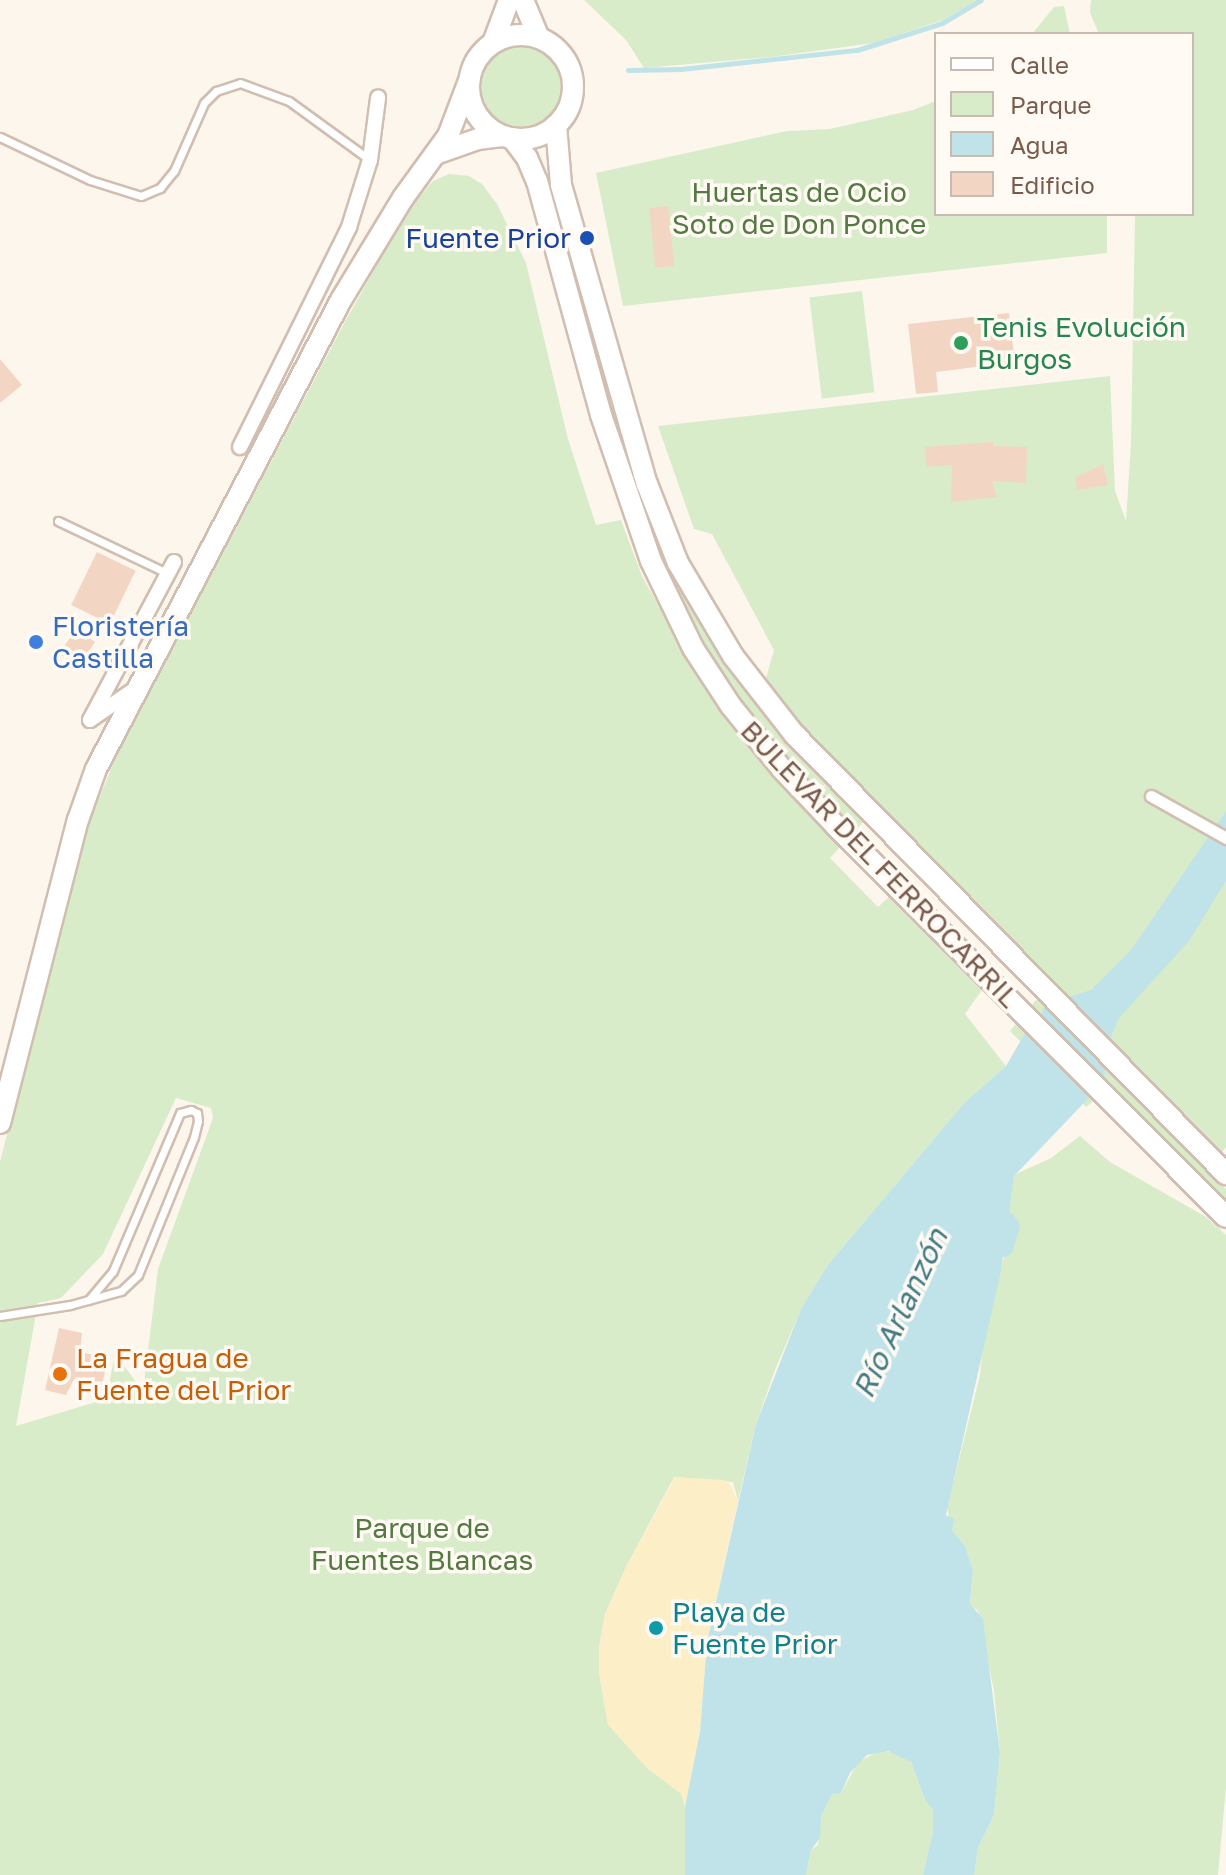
<!DOCTYPE html>
<meta charset="utf-8">
<style>
body{margin:0}
#map{position:relative;width:1226px;height:1875px;overflow:hidden;background:#fdf6ec;font-family:"Golos Text",sans-serif}
div>[style]{position:absolute}
[style*='--x']{left:calc(var(--x)*1px);top:calc(var(--y)*1px);width:calc(var(--w)*1px);rotate:calc(var(--a)*1deg)}
.green>*{inset:0;background:#d8ecc9;transform-origin:0 0}
.round{border-radius:50%}
.sand>*{inset:0;background:#fcefc7}
.water>*{inset:0;background:#bfe3e8}
.stream>*{height:5px;margin:-2.5px;padding:0 2.5px;transform-origin:2.5px;border-radius:2.5px;background:#bfe3e8}
.canal>*{height:18px;margin:-9px;padding:0 9px;transform-origin:9px;border-radius:9px;background:#bfe3e8}
.building>*{inset:0;background:#f3d5c3;transform-origin:0 0}
.roads{filter:drop-shadow(2px 0 #d1beb0) drop-shadow(-2px 0 #d1beb0) drop-shadow(0 2px #d1beb0) drop-shadow(0 -2px #d1beb0)}
.service>*{height:7px;margin:-3.5px;padding:0 3.5px;transform-origin:3.5px;border-radius:3.5px;background:#fff}
.pedestrian>*{height:11px;margin:-5.5px;padding:0 5.5px;transform-origin:5.5px;border-radius:5.5px;background:#fff}
.minor>*{height:14px;margin:-7px;padding:0 7px;transform-origin:7px;border-radius:7px;background:#fff}
.secondary>*{height:20px;margin:-10px;padding:0 10px;transform-origin:10px;border-radius:10px;background:#fff}
.secondary>.ring{margin:-10px;padding:0;box-sizing:content-box;background:none;border:20px solid #fff;border-radius:50%}
.dots>*{width:22px;height:22px;translate:-50% -50%;box-sizing:border-box;border:4px solid #fffaf3;border-radius:50%}
span{translate:-50% -50%;white-space:nowrap;text-align:center;line-height:1.15;-webkit-text-stroke:7px #fffaf3;paint-order:stroke}
.park-label{font-size:28px;color:#537a41}
.transit-label{font-size:28px;color:#164399}
.right{translate:-100% -50%;text-align:right}
.leisure-label{font-size:28px;color:#27864d}
.left{translate:0 -50%;text-align:left}
.shop-label{font-size:28px;color:#366cbe}
.street-label{font-size:28px;color:#7a5c4d}
.food-label{font-size:28px;color:#c56008}
.culture-label{font-size:28px;color:#0d838f}
.water-label{font-size:30px;color:#437c86;font-style:italic}
.legend{position:absolute;left:934px;top:32px;width:260px;height:184px;box-sizing:border-box;background:#fffaf3;border:2px solid #cabbb1;margin:0;padding:10px 14px;list-style:none;font-size:24px;color:#7a5c4d}
.legend li{display:flex;align-items:center;gap:16px;height:40px}
.legend b{width:40px;border:2px solid #cabbb1}
</style>
<div id="map">
<div class="green">
<i style="clip-path:polygon(584px 0,978px 0,943px 20px,874px 43px,771px 57px,644px 68px,626px 40px)"></i>
<i style="clip-path:polygon(1091px 0,1226px 0,1226px 1147px,1220px 1156px,1136px 1065px,1121px 1077px,1226px 1189px,1226px 1200px,1112px 1086px,1086px 1107px,1010px 1031px,1052px 981px,796px 718px,766px 678px,774px 650px,712px 534px,694px 529px,658px 426px,1110px 376px,1115px 491px,1126px 521px,1131px 444px,1135px 214px,1192px 214px,1192px 34px,1099px 34px,1090px 13px)"></i>
<i style="clip-path:polygon(1064px 6px,1070px 34px,1032px 34px,1054px 7px)"></i>
<i class="round" style="left:481px;top:46px;width:82px;height:82px"></i>
<i style="clip-path:polygon(936px 101px,936px 214px,1107px 214px,1107px 253px,623px 306px,596px 173px,787px 131px,830px 129px,913px 110px)"></i>
<i style="clip-path:polygon(evenodd,449px 174px,469px 176px,482px 184px,497px 204px,526px 263px,568px 439px,596px 525px,621px 520px,642px 576px,687px 657px,735px 728px,842px 845px,830px 858px,878px 907px,893px 893px,984px 987px,965px 1014px,1006px 1066px,965px 1102px,827px 1266px,801px 1309px,775px 1370px,756px 1424px,738px 1501px,733px 1482px,674px 1477px,626px 1567px,605px 1614px,599px 1648px,599px 1673px,608px 1724px,682px 1794px,685px 1807px,685px 1875px,0 1875px,0 1162px,80px 845px,120px 747px,347px 318px,409px 209px,433px 181px,449px 174px,176px 1098px,211px 1108px,213px 1118px,158px 1269px,143px 1391px,115px 1354px,106px 1399px,16px 1426px,38px 1303px,61px 1298px,103px 1254px,176px 1098px)"></i>
<i style="clip-path:polygon(555px 198px,639px 491px,669px 564px,709px 637px,760px 710px,797px 754px,864px 821px,856px 830px,788px 762px,752px 716px,701px 642px,682px 607px,634px 492px,552px 199px)"></i>
<i style="left:862px;top:291px;width:102px;height:53px;rotate:83deg"></i>
<i style="clip-path:polygon(1080px 1136px,1110px 1162px,1206px 1217px,1226px 1235px,1226px 1787px,1218px 1875px,974px 1875px,978px 1848px,994px 1815px,1000px 1753px,994px 1691px,978px 1611px,970px 1605px,973px 1570px,965px 1546px,952px 1530px,947px 1508px,980px 1375px,983px 1345px,1011px 1227px,1007px 1221px,1014px 1175px,1051px 1158px)"></i>
<i style="clip-path:polygon(879px 1751px,895px 1752px,911px 1762px,925px 1800px,933px 1810px,933px 1831px,923px 1875px,806px 1875px,811px 1850px,818px 1845px,821px 1816px,832px 1793px,841px 1793px,858px 1762px)"></i>
</div>
<div class="sand">
<i style="clip-path:polygon(675px 1477px,724px 1480px,730px 1484px,738px 1501px,707px 1642px,700px 1732px,685px 1807px,681px 1794px,647px 1768px,608px 1725px,599px 1673px,599px 1648px,605px 1614px,626px 1567px)"></i>
</div>
<div class="water">
<i style="clip-path:polygon(1226px 811px,1226px 881px,1189px 941px,1119px 1018px,1108px 1044px,1104px 1082px,1014px 1176px,1001px 1271px,946px 1515px,954px 1519px,952px 1530px,965px 1546px,973px 1570px,970px 1604px,983px 1619px,1000px 1753px,994px 1815px,978px 1848px,974px 1875px,923px 1875px,933px 1831px,933px 1810px,925px 1800px,911px 1762px,888px 1751px,867px 1755px,850px 1773px,841px 1793px,832px 1794px,821px 1816px,820px 1838px,811px 1850px,806px 1875px,685px 1875px,685px 1807px,700px 1732px,707px 1642px,756px 1424px,801px 1309px,827px 1266px,965px 1102px,1006px 1066px,1025px 1033px,1041px 1019px,1044px 1005px,1091px 990px,1131px 950px)"></i>
</div>
<div class="stream">
<i style="--x:628;--y:70;--w:53;--a:-1.1"></i>
<i style="--x:681;--y:69;--w:177;--a:-6.2"></i>
<i style="--x:857;--y:50;--w:89;--a:-17.6"></i>
<i style="--x:942;--y:23;--w:45;--a:-30.5"></i>
</div>
<div class="canal">
<i style="--x:1004;--y:1248;--w:22;--a:-72"></i>
<i style="--x:1011;--y:1227;--w:7;--a:-124"></i>
</div>
<div class="building">
<i style="left:668px;top:206px;width:60px;height:19px;rotate:84deg"></i>
<i style="clip-path:polygon(1009px 313px,1015px 362px,936px 372px,938px 392px,916px 394px,908px 324px)"></i>
<i style="clip-path:polygon(0 359px,22px 385px,0 403px)"></i>
<i style="clip-path:polygon(993px 442px,993px 446px,1027px 447px,1026px 483px,992px 481px,997px 497px,951px 502px,952px 465px,927px 467px,925px 447px)"></i>
<i style="clip-path:polygon(1103px 464px,1108px 485px,1077px 490px,1075px 478px)"></i>
<i style="left:97px;top:552px;width:43px;height:59px;rotate:26deg"></i>
<i style="left:76px;top:629px;width:23px;height:30px;rotate:34deg"></i>
<i style="clip-path:polygon(59px 1328px,82px 1333px,80px 1352px,108px 1358px,102px 1385px,74px 1379px,66px 1395px,45px 1390px)"></i>
</div>
<div class="roads">
<div class="service">
<i style="--x:0;--y:137;--w:100;--a:25.5"></i>
<i style="--x:90;--y:180;--w:53;--a:17.4"></i>
<i style="--x:141;--y:196;--w:21;--a:-23"></i>
<i style="--x:160;--y:188;--w:22;--a:-51"></i>
<i style="--x:174;--y:171;--w:74;--a:-66.2"></i>
<i style="--x:204;--y:103;--w:17;--a:-45"></i>
<i style="--x:216;--y:91;--w:25;--a:-18"></i>
<i style="--x:240;--y:83;--w:52;--a:20.2"></i>
<i style="--x:289;--y:101;--w:100;--a:36.1"></i>
<i style="--x:58;--y:521;--w:121;--a:25.5"></i>
<i style="--x:0;--y:1316;--w:71;--a:-8.9"></i>
<i style="--x:70;--y:1305;--w:53;--a:-15.4"></i>
<i style="--x:121;--y:1291;--w:23;--a:-43"></i>
<i style="--x:138;--y:1275;--w:149;--a:-67.9"></i>
<i style="--x:194;--y:1137;--w:16;--a:-76"></i>
<i style="--x:198;--y:1121;--w:8;--a:-97"></i>
<i style="--x:197;--y:1113;--w:7;--a:-153"></i>
<i style="--x:191;--y:1110;--w:11;--a:165"></i>
<i style="--x:180;--y:1113;--w:172;--a:113"></i>
<i style="--x:113;--y:1271;--w:38;--a:130"></i>
</div>
<div class="pedestrian">
<i style="--x:1151;--y:796;--w:86;--a:29.2"></i>
</div>
<div class="minor">
<i style="--x:240;--y:447;--w:246;--a:-63.6"></i>
<i style="--x:349;--y:227;--w:70;--a:-72.6"></i>
<i style="--x:370;--y:160;--w:63;--a:-82.6"></i>
<i style="--x:90;--y:720;--w:179;--a:-62"></i>
<i style="--x:90;--y:720;--w:55;--a:-34.6"></i>
</div>
<div class="secondary">
<i style="--x:523;--y:0;--w:41;--a:67.2"></i>
<i class="ring" style="left:469px;top:35px;width:84px;height:84px"></i>
<i style="--x:493;--y:43;--w:46;--a:-69.6"></i>
<i style="--x:556;--y:125;--w:60;--a:85.2"></i>
<i style="--x:561;--y:185;--w:311;--a:74"></i>
<i style="--x:647;--y:484;--w:85;--a:68.6"></i>
<i style="--x:678;--y:563;--w:108;--a:59.4"></i>
<i style="--x:733;--y:656;--w:99;--a:52"></i>
<i style="--x:794;--y:734;--w:617;--a:45.53"></i>
<i style="--x:512;--y:138;--w:25;--a:53"></i>
<i style="--x:527;--y:158;--w:25;--a:67"></i>
<i style="--x:537;--y:181;--w:243;--a:74.7"></i>
<i style="--x:601;--y:415;--w:154;--a:71.1"></i>
<i style="--x:651;--y:561;--w:97;--a:64.2"></i>
<i style="--x:693;--y:648;--w:69;--a:56.8"></i>
<i style="--x:731;--y:706;--w:81;--a:51"></i>
<i style="--x:782;--y:769;--w:79;--a:46.5"></i>
<i style="--x:836;--y:826;--w:552;--a:45.07"></i>
<i style="--x:438;--y:153;--w:42;--a:-19.3"></i>
<i style="--x:478;--y:139;--w:24;--a:-7"></i>
<i style="--x:0;--y:1123;--w:313;--a:-75.6"></i>
<i style="--x:78;--y:820;--w:54;--a:-70.6"></i>
<i style="--x:96;--y:769;--w:529;--a:-62.42"></i>
<i style="--x:341;--y:300;--w:119;--a:-58.7"></i>
<i style="--x:403;--y:198;--w:77;--a:-54"></i>
<i style="--x:448;--y:136;--w:62;--a:-69.2"></i>
</div>
</div>
<div class="dots">
<i style="left:587px;top:238px;background:#1a4fb4"></i>
<i style="left:961px;top:343px;background:#2e9e5b"></i>
<i style="left:36px;top:642px;background:#3f7fe0"></i>
<i style="left:60px;top:1374px;background:#e8710a"></i>
<i style="left:656px;top:1628px;background:#0f9aa8"></i>
</div>
<div class="park-label">
<span style="left:799px;top:208px">Huertas de Ocio<br>Soto de Don Ponce</span>
<span style="left:422px;top:1544px">Parque de<br>Fuentes Blancas</span>
</div>
<div class="transit-label">
<span class="right" style="left:571px;top:238px">Fuente Prior</span>
</div>
<div class="leisure-label">
<span class="left" style="left:977px;top:343px">Tenis Evolución<br>Burgos</span>
</div>
<div class="shop-label">
<span class="left" style="left:52px;top:642px">Floristería<br>Castilla</span>
</div>
<div class="street-label">
<span style="left:880px;top:864px;rotate:46deg">BULEVAR DEL FERROCARRIL</span>
</div>
<div class="food-label">
<span class="left" style="left:76px;top:1374px">La Fragua de<br>Fuente del Prior</span>
</div>
<div class="culture-label">
<span class="left" style="left:672px;top:1628px">Playa de<br>Fuente Prior</span>
</div>
<div class="water-label">
<span style="left:900px;top:1313px;rotate:-65deg">Río Arlanzón</span>
</div>
<ul class="legend">
<li><b style="height:10px;background:#fff"></b>Calle</li>
<li><b style="height:22px;background:#d8ecc9"></b>Parque</li>
<li><b style="height:22px;background:#bfe3e8"></b>Agua</li>
<li><b style="height:22px;background:#f3d5c3"></b>Edificio</li>
</ul>
</div>
